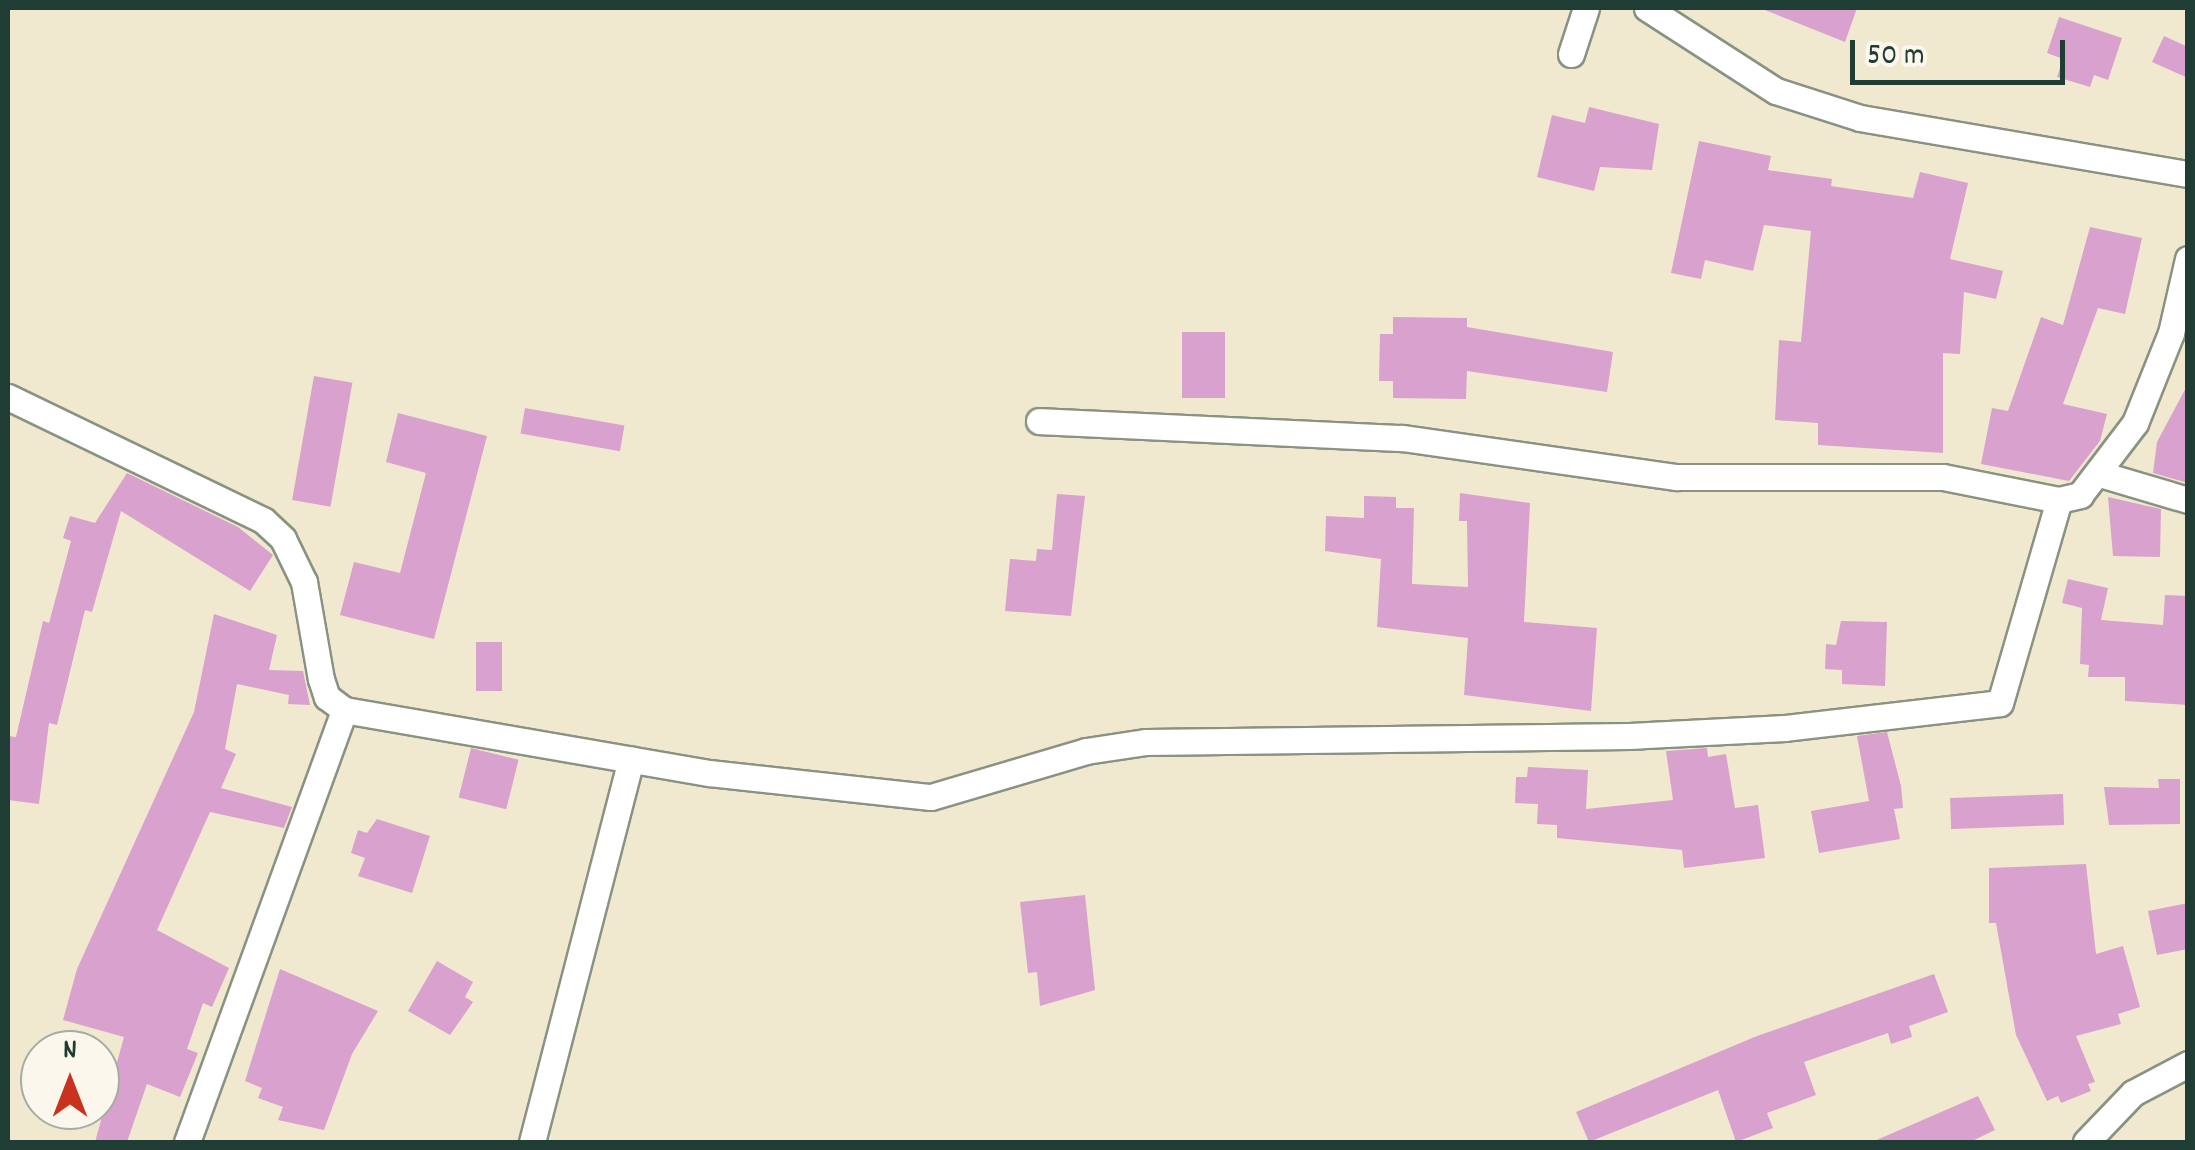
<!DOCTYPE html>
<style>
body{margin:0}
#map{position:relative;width:2195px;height:1150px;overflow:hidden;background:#f1e9cf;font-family:Dekko,sans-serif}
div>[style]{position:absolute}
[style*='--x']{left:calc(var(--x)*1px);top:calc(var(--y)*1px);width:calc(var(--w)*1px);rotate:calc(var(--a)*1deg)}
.building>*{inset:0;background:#d9a1cd;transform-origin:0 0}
.roads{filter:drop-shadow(2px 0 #889382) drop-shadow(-2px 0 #889382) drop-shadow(0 2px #889382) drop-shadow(0 -2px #889382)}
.street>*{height:25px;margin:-12.5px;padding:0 12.5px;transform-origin:12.5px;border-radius:12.5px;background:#fff}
span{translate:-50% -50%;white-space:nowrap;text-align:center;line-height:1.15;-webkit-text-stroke:8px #fbf7ec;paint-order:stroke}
.frame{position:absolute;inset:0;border:10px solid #1f3d34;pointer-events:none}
.north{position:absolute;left:20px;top:1030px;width:100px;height:100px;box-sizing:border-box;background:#fbf7ec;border:2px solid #a3ada2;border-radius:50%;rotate:0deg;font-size:28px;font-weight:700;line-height:40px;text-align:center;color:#1f3d34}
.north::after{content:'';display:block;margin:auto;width:35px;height:45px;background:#c8321e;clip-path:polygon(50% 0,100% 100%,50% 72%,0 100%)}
.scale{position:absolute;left:1850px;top:40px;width:215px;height:45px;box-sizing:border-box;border:5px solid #1f3d34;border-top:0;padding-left:12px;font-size:30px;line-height:35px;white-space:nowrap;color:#1f3d34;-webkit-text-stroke:8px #fbf7ec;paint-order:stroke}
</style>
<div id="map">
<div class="building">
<i style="clip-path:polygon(1760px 8px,1857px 8px,1845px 42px)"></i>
<i style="clip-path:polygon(2059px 17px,2122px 38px,2108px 80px,2094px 75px,2090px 87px,2057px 77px,2063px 59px,2047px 53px)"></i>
<i style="clip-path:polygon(2164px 36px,2188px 47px,2188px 78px,2152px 62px)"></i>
<i style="clip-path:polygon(1589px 107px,1659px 124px,1652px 170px,1600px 167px,1594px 191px,1537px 177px,1552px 115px,1585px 123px)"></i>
<i style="clip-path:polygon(1699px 141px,1771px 156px,1768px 170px,1832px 179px,1831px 186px,1913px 198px,1920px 172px,1968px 183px,1950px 259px,2003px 271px,1996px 299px,1964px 292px,1960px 354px,1943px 353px,1943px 453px,1818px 445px,1818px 423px,1775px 420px,1779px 340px,1801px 342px,1811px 231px,1764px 225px,1753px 271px,1705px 260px,1701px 279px,1671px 273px)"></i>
<i style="clip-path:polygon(2090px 227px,2142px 238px,2125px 314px,2098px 308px,2063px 404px,2107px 414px,2100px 441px,2069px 481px,1981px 464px,1992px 408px,2008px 411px,2041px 317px,2063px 325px)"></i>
<i style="clip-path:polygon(1393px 317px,1467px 318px,1467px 327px,1613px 352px,1607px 392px,1467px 371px,1466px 399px,1393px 398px,1393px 381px,1379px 381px,1380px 334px,1393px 334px)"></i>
<i style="left:1182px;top:332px;width:43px;height:66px"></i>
<i style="left:314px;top:376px;width:39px;height:126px;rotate:10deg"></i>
<i style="clip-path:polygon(2188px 384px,2188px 483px,2153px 473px,2157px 442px)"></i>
<i style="left:525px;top:408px;width:101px;height:26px;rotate:10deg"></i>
<i style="clip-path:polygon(398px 413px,487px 436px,434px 639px,340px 615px,354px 562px,400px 573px,426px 473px,386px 462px)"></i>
<i style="clip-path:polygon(127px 473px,238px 527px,273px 555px,250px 591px,121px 511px,92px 612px,85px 610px,57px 725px,49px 723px,39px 804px,8px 800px,8px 736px,16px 737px,43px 621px,49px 623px,71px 541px,63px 538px,70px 516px,95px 523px)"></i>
<i style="clip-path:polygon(1460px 493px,1530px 503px,1524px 622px,1597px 628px,1591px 711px,1464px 695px,1468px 638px,1377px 627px,1381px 559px,1325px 551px,1326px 516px,1364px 518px,1364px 496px,1396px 497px,1396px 508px,1414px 508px,1412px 584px,1468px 587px,1467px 521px,1459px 521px)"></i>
<i style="clip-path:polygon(1057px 494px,1085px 496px,1071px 616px,1005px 611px,1010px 559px,1036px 561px,1037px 549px,1052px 550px)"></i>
<i style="clip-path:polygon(2108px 497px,2161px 509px,2160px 557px,2113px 556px)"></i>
<i style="clip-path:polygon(2068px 579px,2108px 588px,2101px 620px,2163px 625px,2165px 595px,2188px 596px,2188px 705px,2125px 701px,2125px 677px,2088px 677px,2089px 665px,2080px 664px,2082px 608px,2062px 603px)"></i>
<i style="clip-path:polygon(214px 614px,277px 635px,269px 670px,303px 671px,310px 705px,288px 704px,289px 695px,237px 684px,225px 749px,236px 754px,221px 788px,292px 807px,284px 828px,210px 812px,157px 930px,229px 968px,212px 1007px,203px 1003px,187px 1049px,198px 1053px,180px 1097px,147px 1084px,127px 1142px,95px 1142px,124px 1037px,63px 1020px,77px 969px,194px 712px)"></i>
<i style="clip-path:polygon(1841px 621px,1887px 622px,1885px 686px,1842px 684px,1842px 670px,1825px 669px,1826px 644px,1836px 645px)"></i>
<i style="left:476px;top:642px;width:26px;height:49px"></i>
<i style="clip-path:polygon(1887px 732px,1901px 786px,1903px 808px,1894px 809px,1900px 839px,1819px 853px,1811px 811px,1869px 801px,1857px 736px)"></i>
<i style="left:471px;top:748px;width:49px;height:51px;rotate:14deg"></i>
<i style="clip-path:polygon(1707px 748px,1708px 757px,1726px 754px,1735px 808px,1758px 805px,1765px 858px,1684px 868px,1682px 850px,1557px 838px,1557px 825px,1537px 824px,1538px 804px,1515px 803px,1516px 777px,1527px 777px,1528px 767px,1588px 770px,1586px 809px,1673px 800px,1666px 751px)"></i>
<i style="clip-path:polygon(2158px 779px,2180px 779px,2180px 824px,2109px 825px,2104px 787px,2159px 788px)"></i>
<i style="left:2063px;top:794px;width:31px;height:113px;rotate:88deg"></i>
<i style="clip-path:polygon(377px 819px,430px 836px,412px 893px,358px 876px,365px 858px,351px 853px,358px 830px,367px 833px)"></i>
<i style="clip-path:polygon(2086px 864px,2096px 954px,2123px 946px,2140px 1007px,2118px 1014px,2121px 1024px,2076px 1036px,2095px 1082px,2088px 1084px,2091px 1091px,2061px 1103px,2058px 1096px,2047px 1101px,2016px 1035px,1996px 923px,1989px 923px,1989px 868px)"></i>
<i style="clip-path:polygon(1085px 895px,1095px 990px,1040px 1006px,1037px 972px,1028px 973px,1020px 902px)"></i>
<i style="clip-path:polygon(2188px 903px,2188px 949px,2157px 955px,2148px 911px)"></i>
<i style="clip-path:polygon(437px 961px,473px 982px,465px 997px,473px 1002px,450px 1035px,408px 1011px)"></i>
<i style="clip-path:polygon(280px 969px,378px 1011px,352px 1054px,324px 1130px,278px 1120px,283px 1107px,258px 1098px,262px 1088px,245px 1081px)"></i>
<i style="clip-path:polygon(1934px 974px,1948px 1012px,1909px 1026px,1912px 1037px,1891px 1044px,1888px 1033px,1804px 1062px,1816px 1095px,1767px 1113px,1773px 1128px,1736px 1142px,1718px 1090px,1589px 1142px,1576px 1112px,1757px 1036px)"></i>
<i style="clip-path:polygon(1978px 1096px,1995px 1130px,1970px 1142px,1872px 1142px)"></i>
</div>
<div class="roads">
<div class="street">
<i style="--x:1647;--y:8;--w:153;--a:32.8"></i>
<i style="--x:1776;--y:91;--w:88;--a:17.8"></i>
<i style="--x:1860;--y:118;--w:333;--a:9.7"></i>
<i style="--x:1571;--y:54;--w:48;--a:-71.9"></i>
<i style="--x:8;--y:397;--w:284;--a:25.8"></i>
<i style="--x:264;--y:521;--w:26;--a:43"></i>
<i style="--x:283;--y:539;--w:48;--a:64"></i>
<i style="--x:304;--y:582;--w:98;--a:80.1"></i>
<i style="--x:321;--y:679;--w:19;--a:72"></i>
<i style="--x:327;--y:697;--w:21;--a:37"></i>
<i style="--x:344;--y:710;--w:370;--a:9.8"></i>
<i style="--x:709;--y:773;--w:223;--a:6.2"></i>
<i style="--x:931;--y:797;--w:162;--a:-16.5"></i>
<i style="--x:1086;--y:751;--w:61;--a:-8.5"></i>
<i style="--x:1146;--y:742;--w:483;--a:-0.7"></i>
<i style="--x:1629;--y:736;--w:156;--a:-2.9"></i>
<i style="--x:1785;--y:728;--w:216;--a:-6.6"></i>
<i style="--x:2000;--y:703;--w:211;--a:-73.8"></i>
<i style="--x:2059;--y:500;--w:22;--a:-13"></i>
<i style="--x:2080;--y:495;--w:91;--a:-52.6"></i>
<i style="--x:2135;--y:423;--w:97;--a:-68.2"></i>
<i style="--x:2171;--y:333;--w:76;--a:-77.1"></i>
<i style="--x:1039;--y:421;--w:363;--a:2.7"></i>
<i style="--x:1402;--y:438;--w:277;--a:8.1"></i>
<i style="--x:1676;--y:477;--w:267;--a:0"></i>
<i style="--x:1943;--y:477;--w:118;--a:11.2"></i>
<i style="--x:2100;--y:474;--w:92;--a:16.5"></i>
<i style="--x:187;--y:1142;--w:460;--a:-70"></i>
<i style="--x:532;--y:1142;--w:395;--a:-75.5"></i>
<i style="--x:2086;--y:1142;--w:68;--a:-46.2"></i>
<i style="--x:2133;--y:1093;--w:62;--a:-27.8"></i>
</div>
</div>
<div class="frame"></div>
<div class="north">N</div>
<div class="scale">50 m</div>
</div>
